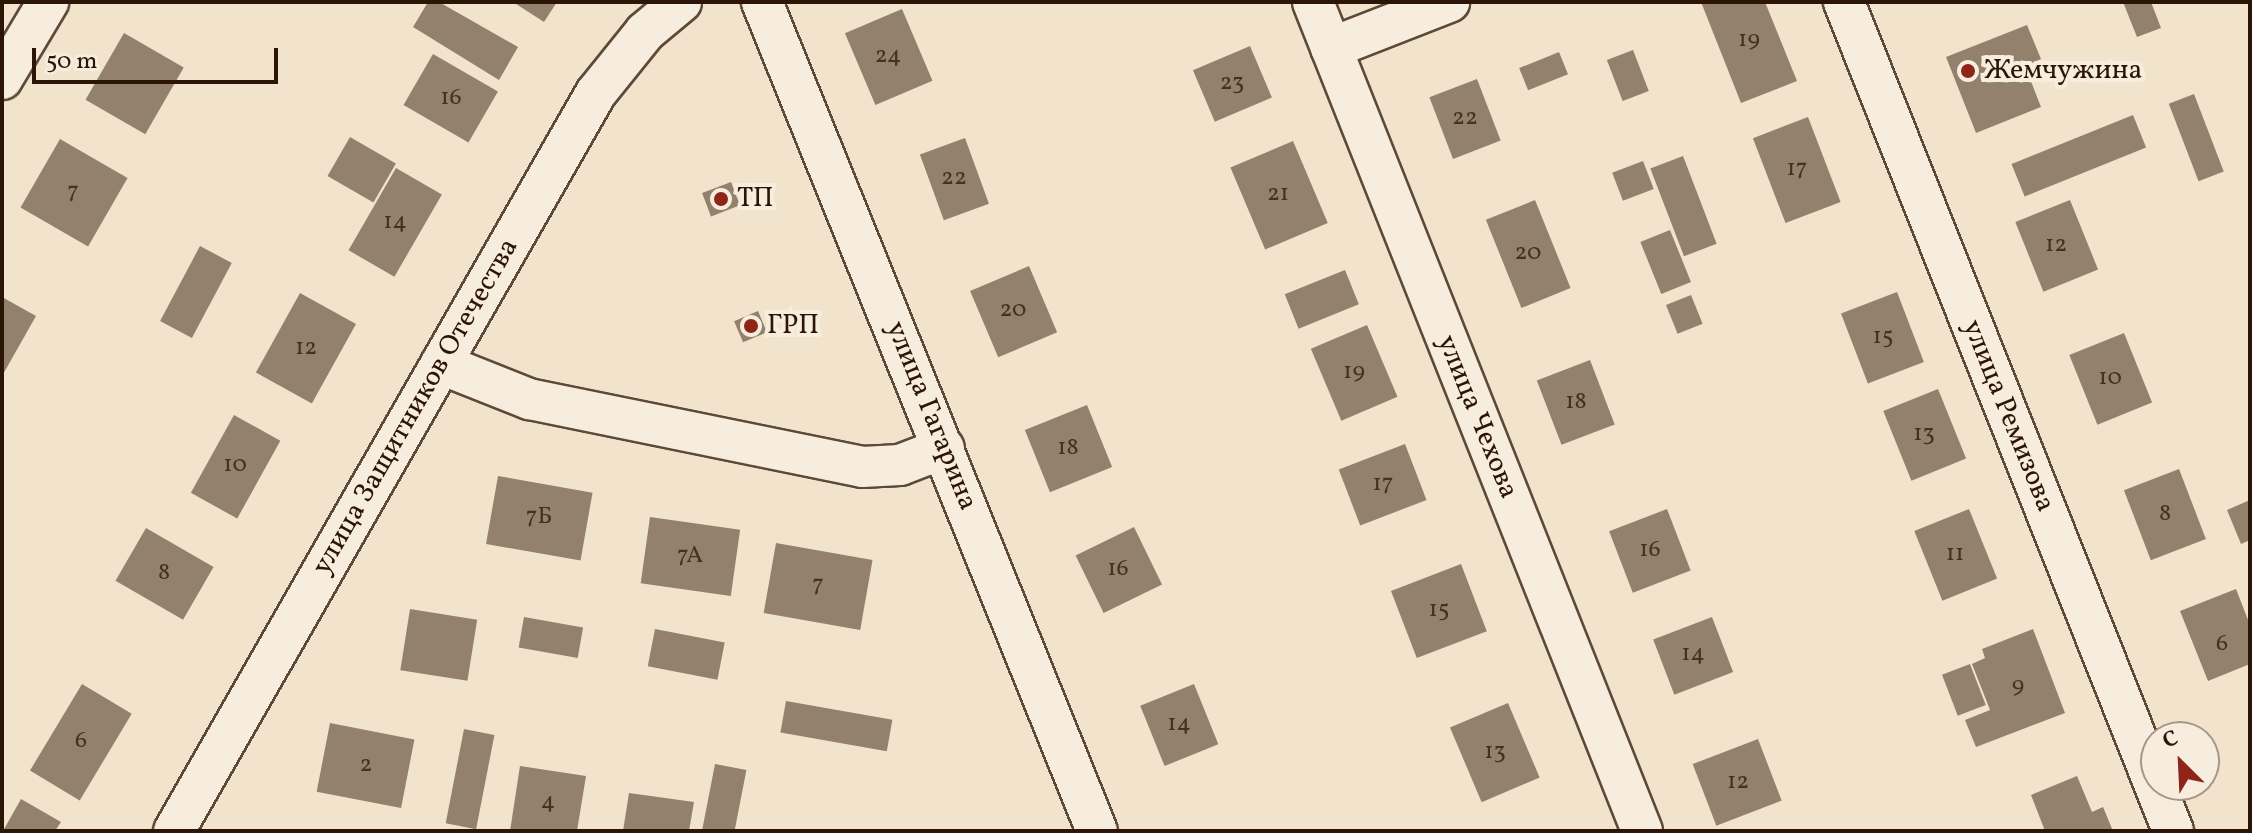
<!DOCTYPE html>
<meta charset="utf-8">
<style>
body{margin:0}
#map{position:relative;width:2252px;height:833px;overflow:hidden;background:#f2e4cc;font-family:Vollkorn,serif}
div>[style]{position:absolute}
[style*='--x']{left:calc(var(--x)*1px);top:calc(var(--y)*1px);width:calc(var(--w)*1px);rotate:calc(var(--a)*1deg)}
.building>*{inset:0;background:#93816d;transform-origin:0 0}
.roads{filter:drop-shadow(2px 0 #5e4938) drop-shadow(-2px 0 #5e4938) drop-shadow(0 2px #5e4938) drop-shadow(0 -2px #5e4938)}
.minor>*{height:40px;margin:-20px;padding:0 20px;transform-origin:20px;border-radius:20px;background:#f7edde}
.dots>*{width:22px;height:22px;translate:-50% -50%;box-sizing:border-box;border:4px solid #f7edde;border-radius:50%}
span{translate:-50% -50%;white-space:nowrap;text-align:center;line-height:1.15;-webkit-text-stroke:8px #f7edde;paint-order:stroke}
.number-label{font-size:24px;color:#463020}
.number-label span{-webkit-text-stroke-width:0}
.poi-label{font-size:28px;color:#2c1507}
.left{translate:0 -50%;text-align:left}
.street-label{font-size:28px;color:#2c1507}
.frame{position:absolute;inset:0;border:4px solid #2c1507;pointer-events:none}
.north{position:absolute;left:2140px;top:721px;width:80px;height:80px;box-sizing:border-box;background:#f7edde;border:2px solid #a69788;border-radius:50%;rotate:336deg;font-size:22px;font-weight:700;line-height:32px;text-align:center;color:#2c1507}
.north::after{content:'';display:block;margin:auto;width:28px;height:36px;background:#8f2418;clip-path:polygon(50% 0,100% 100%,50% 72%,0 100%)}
.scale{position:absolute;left:32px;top:48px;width:246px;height:36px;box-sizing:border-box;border:4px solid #2c1507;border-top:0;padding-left:10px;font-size:24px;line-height:28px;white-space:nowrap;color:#2c1507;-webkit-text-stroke:6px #f7edde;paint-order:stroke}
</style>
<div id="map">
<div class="building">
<i style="clip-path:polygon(428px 2px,439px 2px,518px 47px,499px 80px,413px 27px)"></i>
<i style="clip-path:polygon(513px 2px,557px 2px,544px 22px)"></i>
<i style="clip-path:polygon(1701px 2px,1765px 2px,1797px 81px,1741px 103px)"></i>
<i style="clip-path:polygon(2123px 2px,2151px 2px,2161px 28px,2137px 37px)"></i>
<i style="left:902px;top:9px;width:78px;height:62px;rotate:67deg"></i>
<i style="clip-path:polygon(2027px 25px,2041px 59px,2025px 66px,2041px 107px,1976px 133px,1946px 57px)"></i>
<i style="left:124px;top:33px;width:69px;height:77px;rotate:30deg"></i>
<i style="left:1250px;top:46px;width:56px;height:62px;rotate:67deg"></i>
<i style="left:1633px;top:50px;width:44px;height:28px;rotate:69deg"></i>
<i style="left:1559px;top:52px;width:24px;height:43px;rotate:68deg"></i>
<i style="left:433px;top:54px;width:75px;height:59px;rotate:30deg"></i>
<i style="left:1477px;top:79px;width:66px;height:51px;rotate:69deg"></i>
<i style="left:2194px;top:94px;width:83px;height:27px;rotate:69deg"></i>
<i style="left:2133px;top:115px;width:35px;height:131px;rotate:68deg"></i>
<i style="left:1808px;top:117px;width:91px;height:59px;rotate:69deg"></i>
<i style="left:350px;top:137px;width:53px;height:45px;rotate:30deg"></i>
<i style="left:965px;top:138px;width:70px;height:48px;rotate:70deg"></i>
<i style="left:60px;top:139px;width:78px;height:79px;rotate:30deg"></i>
<i style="left:1293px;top:141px;width:89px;height:68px;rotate:67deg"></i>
<i style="left:1683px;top:156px;width:94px;height:35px;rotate:69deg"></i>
<i style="left:1643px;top:161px;width:30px;height:33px;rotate:69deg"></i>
<i style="left:396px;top:168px;width:53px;height:95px;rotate:30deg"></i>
<i style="left:731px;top:182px;width:25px;height:31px;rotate:69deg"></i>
<i style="left:1535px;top:200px;width:95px;height:53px;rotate:68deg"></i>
<i style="left:2070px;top:200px;width:75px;height:59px;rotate:68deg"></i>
<i style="left:1670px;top:230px;width:56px;height:32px;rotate:68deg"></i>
<i style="left:200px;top:246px;width:36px;height:85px;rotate:28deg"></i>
<i style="left:1029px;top:266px;width:72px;height:64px;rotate:67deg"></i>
<i style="left:1345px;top:270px;width:37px;height:65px;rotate:68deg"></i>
<i style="left:1897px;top:292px;width:75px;height:60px;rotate:69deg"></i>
<i style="left:300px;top:293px;width:64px;height:91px;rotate:29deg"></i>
<i style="left:1691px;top:295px;width:31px;height:27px;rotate:68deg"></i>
<i style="clip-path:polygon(2px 297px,36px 316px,2px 376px)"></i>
<i style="left:758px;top:311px;width:23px;height:26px;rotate:67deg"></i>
<i style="left:1367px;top:325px;width:78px;height:61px;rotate:67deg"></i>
<i style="left:2124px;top:333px;width:75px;height:59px;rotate:68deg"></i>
<i style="left:1590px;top:360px;width:69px;height:57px;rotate:69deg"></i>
<i style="left:1938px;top:389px;width:75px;height:59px;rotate:68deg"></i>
<i style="left:1087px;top:405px;width:67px;height:67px;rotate:68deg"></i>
<i style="left:234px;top:415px;width:53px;height:89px;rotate:29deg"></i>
<i style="left:1405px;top:444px;width:60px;height:71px;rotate:69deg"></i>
<i style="left:2179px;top:469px;width:75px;height:59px;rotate:69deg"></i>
<i style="left:498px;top:476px;width:96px;height:69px;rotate:10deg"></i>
<i style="clip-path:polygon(2250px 500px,2250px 540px,2241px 544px,2227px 510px)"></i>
<i style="left:1667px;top:509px;width:66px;height:62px;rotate:69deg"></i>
<i style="left:1969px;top:509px;width:75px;height:59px;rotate:68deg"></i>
<i style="left:650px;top:517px;width:91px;height:67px;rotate:8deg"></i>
<i style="left:1134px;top:527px;width:64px;height:65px;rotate:64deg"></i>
<i style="left:146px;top:528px;width:78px;height:61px;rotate:30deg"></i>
<i style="left:776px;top:543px;width:98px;height:71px;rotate:10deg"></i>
<i style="left:1461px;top:564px;width:72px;height:75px;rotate:69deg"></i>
<i style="clip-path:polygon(2236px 589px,2250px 625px,2250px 664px,2208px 681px,2180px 611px)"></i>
<i style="left:410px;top:609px;width:68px;height:62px;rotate:9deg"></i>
<i style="left:524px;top:617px;width:60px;height:31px;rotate:10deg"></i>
<i style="left:1712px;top:617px;width:59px;height:63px;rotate:69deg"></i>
<i style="left:655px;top:629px;width:71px;height:38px;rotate:11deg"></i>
<i style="clip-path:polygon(2033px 629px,2065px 713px,1976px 747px,1965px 720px,1990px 710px,1972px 664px,1985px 658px,1982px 649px)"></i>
<i style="left:1970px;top:664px;width:44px;height:30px;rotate:69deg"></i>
<i style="left:82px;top:684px;width:58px;height:101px;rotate:31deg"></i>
<i style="left:1194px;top:684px;width:65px;height:58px;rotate:68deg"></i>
<i style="left:786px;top:701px;width:108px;height:32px;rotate:10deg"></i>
<i style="left:1508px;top:703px;width:81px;height:63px;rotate:67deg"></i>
<i style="left:330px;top:723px;width:86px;height:70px;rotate:11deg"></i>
<i style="left:464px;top:729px;width:31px;height:96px;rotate:11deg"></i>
<i style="left:1758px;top:739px;width:66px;height:70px;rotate:69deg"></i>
<i style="left:715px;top:764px;width:32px;height:68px;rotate:11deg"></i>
<i style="clip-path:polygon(520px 766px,586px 776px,577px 831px,510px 831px)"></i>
<i style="clip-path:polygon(2077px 776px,2092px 812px,2103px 807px,2113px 831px,2045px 831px,2031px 795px)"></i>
<i style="clip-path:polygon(629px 793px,694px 802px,689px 831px,623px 831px)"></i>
<i style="clip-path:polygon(21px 799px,61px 822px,55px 831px,3px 831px)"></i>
</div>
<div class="roads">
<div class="minor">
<i style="--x:762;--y:2;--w:894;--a:68"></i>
<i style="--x:1313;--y:2;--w:892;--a:68.35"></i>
<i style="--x:1844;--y:2;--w:892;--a:68.35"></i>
<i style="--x:1331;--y:48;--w:127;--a:-21.3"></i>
<i style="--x:2;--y:79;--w:90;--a:-59.1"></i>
<i style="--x:441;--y:364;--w:95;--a:21.7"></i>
<i style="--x:529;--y:399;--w:340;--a:11.5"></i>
<i style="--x:862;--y:467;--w:38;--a:-3"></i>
<i style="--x:900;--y:465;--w:47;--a:-21.1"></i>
<i style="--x:174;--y:831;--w:850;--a:-60.24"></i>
<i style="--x:596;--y:93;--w:78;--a:-51.2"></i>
<i style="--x:645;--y:32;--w:47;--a:-39.8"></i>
</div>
</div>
<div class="dots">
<i style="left:1968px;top:71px;background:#8f2418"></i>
<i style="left:721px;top:199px;background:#8f2418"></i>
<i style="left:751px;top:326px;background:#8f2418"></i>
</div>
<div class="number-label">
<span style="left:1749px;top:41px">19</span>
<span style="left:888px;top:57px">24</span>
<span style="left:1232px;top:84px">23</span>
<span style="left:451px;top:99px">16</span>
<span style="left:1465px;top:119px">22</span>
<span style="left:1797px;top:170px">17</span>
<span style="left:954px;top:179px">22</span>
<span style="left:73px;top:193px">7</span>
<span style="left:1278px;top:195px">21</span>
<span style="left:395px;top:223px">14</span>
<span style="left:2056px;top:246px">12</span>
<span style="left:1528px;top:254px">20</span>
<span style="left:1013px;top:311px">20</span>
<span style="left:1883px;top:338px">15</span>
<span style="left:306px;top:349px">12</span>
<span style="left:1354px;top:373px">19</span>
<span style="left:2110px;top:379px">10</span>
<span style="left:1576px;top:403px">18</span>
<span style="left:1924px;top:435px">13</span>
<span style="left:1068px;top:449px">18</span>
<span style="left:235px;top:466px">10</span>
<span style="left:1383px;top:485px">17</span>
<span style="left:2165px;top:515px">8</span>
<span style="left:539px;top:518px">7Б</span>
<span style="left:1650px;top:551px">16</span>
<span style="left:1955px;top:555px">11</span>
<span style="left:690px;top:557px">7А</span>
<span style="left:1118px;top:570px">16</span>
<span style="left:164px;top:574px">8</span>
<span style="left:818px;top:586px">7</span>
<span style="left:1439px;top:611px">15</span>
<span style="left:2222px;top:645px">6</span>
<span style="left:1693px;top:655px">14</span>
<span style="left:2018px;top:687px">9</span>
<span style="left:1179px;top:725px">14</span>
<span style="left:81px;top:742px">6</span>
<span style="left:1495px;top:753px">13</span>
<span style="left:366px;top:766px">2</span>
<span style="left:1738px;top:783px">12</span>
<span style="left:548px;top:803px">4</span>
</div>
<div class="poi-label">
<span class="left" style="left:1984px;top:71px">Жемчужина</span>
<span class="left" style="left:737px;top:199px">ТП</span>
<span class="left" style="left:767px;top:326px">ГРП</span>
</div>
<div class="street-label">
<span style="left:416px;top:407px;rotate:-60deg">улица Защитников Отечества</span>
<span style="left:931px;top:416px;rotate:68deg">улица Гагарина</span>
<span style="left:2008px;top:416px;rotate:68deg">улица Ремизова</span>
<span style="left:1477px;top:417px;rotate:68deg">улица Чехова</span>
</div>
<div class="frame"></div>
<div class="north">С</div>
<div class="scale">50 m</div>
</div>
